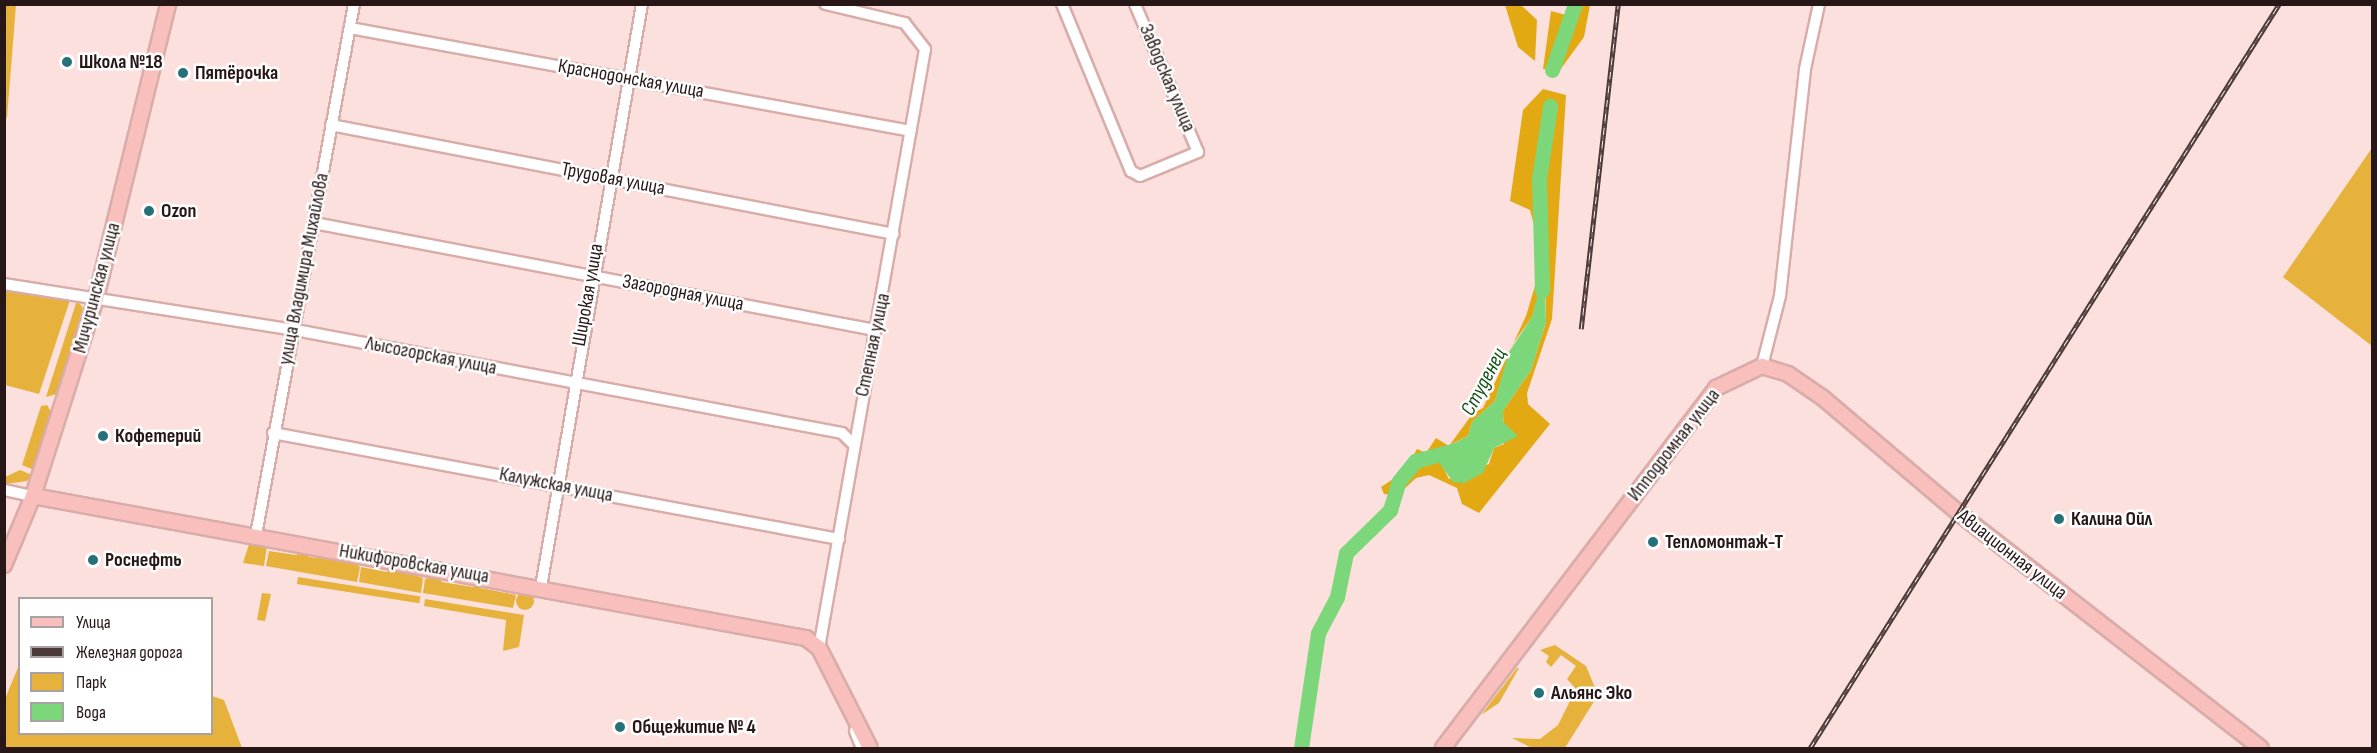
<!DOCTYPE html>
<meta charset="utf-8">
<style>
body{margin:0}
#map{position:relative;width:2377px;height:753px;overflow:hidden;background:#fce0de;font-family:"Sofia Sans Condensed",sans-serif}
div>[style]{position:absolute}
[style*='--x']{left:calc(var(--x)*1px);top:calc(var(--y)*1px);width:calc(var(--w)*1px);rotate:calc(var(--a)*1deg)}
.green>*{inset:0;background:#e7b23b;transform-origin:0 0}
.round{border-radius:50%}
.forest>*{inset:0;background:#e2a912}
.water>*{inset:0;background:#7cd77b}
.river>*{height:15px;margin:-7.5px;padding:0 7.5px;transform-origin:7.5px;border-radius:7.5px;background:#7cd77b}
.roads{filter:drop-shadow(2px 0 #d8aca9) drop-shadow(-2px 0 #d8aca9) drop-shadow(0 2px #d8aca9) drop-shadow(0 -2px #d8aca9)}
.minor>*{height:10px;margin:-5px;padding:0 5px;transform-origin:5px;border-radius:5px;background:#fff}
.major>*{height:14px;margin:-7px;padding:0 7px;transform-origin:7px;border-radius:7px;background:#f9bfbc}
.rail>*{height:4.5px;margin-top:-2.25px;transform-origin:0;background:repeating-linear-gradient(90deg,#fff 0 7px,#4c3a39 0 14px);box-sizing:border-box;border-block:2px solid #4c3a39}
.dots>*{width:16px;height:16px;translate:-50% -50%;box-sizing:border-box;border:3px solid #fff;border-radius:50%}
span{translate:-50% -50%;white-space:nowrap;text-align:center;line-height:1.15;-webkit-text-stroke:5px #fff;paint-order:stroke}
.poi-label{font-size:20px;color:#271716;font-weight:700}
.left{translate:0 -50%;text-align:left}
.street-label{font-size:20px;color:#271716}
.water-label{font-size:21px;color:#165418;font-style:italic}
.frame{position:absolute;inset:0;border:6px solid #271716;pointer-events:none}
.legend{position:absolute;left:18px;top:597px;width:195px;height:138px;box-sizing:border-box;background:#fff;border:2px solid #a9a2a2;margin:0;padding:8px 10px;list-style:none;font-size:18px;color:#271716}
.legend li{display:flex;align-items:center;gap:12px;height:30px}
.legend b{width:30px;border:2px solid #a9a2a2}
</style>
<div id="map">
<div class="green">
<i style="clip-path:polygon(4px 5px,16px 5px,7px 118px,4px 118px)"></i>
<i style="clip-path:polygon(2372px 148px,2372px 346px,2283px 277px)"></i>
<i style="clip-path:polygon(4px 288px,70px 300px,39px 394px,5px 385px)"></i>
<i style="clip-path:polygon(77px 300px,83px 308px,57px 394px,46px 397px)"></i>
<i style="clip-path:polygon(47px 405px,52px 413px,34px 470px,22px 465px,41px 406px)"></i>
<i style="clip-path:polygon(20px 470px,32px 475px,27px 481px,5px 484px,5px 477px)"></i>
<i style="clip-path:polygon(249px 544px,267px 545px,264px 566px,243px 563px)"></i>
<i style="clip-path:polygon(269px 551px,296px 555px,306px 551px,309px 557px,352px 561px,360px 567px,357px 582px,266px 566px)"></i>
<i style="clip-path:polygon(361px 567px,387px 572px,390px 567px,423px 578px,421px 593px,359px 582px)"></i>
<i style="clip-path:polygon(437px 575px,442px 582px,473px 587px,475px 582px,480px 588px,516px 595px,513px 608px,423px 593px,425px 579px)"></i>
<i style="left:298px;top:577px;width:124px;height:7px;rotate:9deg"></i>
<i class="round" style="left:516px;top:592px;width:18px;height:18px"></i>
<i style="clip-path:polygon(262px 593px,271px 594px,265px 621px,257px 620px)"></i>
<i style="clip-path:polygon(425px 599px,524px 615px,519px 647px,503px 651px,506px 620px,424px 606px)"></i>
<i style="clip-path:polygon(1555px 645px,1586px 666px,1598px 695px,1565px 748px,1532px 748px,1512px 738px,1540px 739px,1558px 725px,1576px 689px,1567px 679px,1576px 666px,1561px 655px,1551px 667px,1546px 662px,1549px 656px,1540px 650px)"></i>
<i style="clip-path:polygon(19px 665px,20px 734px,212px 734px,212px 696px,224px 700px,242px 748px,5px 748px,5px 699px)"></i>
<i style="clip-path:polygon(1519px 668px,1499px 703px,1481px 715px,1517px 668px)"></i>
</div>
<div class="forest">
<i style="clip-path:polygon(1505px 5px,1521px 5px,1537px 20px,1535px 61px,1518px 47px)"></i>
<i style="clip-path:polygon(1569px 5px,1590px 5px,1584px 37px,1560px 70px,1543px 69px,1551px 11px,1566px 15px)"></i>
<i style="clip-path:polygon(evenodd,1543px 89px,1566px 95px,1552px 319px,1527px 393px,1528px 404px,1550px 424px,1479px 513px,1462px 504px,1457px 488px,1429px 475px,1416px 478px,1398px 495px,1384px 494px,1381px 487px,1404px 472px,1417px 449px,1426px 453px,1436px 438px,1449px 446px,1473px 413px,1483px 408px,1526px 316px,1543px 259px,1530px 210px,1510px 201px,1523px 110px,1543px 89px,1545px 272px,1546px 322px,1531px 370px,1503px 411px,1504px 444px,1494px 448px,1489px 464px,1449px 479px,1435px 452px,1468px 436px,1472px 422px,1495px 401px,1512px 345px,1532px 317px,1545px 272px)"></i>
</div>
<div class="water">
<i style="clip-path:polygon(1544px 271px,1546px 322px,1531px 370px,1503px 411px,1503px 422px,1518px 436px,1494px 448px,1483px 473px,1464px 483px,1453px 482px,1433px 454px,1468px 436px,1472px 422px,1495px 401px,1509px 352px,1532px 317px)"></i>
</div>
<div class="river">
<i style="--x:1552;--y:70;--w:70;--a:-70.8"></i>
<i style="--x:1542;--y:290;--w:111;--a:-91.5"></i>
<i style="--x:1539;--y:179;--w:74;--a:-81.4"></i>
<i style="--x:1301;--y:748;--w:116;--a:-81.6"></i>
<i style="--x:1318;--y:633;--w:41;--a:-62.2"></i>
<i style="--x:1337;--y:597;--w:45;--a:-78.4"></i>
<i style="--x:1346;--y:553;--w:62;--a:-44.3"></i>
<i style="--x:1390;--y:510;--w:30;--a:-73"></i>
<i style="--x:1399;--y:481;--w:26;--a:-51"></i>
<i style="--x:1415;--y:461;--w:41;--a:-15.4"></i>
</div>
<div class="roads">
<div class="minor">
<i style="--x:1062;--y:4;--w:181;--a:67.6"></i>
<i style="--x:1131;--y:171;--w:10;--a:29"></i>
<i style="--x:1140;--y:176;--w:63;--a:-22.5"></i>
<i style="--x:1198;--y:152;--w:161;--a:-113.1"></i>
<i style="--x:350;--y:28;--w:570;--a:10.4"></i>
<i style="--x:331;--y:125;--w:573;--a:10.96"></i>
<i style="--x:314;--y:223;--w:571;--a:10.8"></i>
<i style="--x:4;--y:284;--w:306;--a:9"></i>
<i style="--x:306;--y:332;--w:545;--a:10.67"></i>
<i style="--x:842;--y:433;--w:16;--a:45"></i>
<i style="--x:1762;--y:366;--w:72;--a:-75.6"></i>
<i style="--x:1780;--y:296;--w:228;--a:-83.7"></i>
<i style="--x:1805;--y:69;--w:66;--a:-77.8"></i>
<i style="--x:273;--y:433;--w:576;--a:10.61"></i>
<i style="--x:4;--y:490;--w:30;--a:12"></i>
<i style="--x:256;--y:535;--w:540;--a:-79.54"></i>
<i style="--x:541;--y:587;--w:592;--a:-80.17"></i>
<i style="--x:819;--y:648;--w:608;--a:-79.96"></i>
<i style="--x:925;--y:49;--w:33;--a:-128"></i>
<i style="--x:905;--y:23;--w:82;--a:-166.6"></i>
<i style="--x:855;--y:731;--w:18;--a:68"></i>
</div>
<div class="major">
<i style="--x:33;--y:496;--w:786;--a:10.41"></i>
<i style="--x:806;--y:638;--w:16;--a:38"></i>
<i style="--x:819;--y:648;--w:112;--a:63"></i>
<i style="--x:4;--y:565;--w:75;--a:-67.2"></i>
<i style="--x:33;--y:496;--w:208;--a:-72.3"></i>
<i style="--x:96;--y:298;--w:303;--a:-76.2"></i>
<i style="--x:1443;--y:748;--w:452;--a:-52.8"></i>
<i style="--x:1716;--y:388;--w:51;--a:-25.6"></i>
<i style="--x:1762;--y:366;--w:27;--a:17"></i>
<i style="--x:1788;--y:374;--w:42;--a:34.4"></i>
<i style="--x:1823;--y:398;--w:180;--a:40.3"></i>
<i style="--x:1960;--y:514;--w:381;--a:37.9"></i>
</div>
</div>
<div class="rail">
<i style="--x:1581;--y:329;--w:327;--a:-83.5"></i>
<i style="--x:1810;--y:748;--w:879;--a:-57.77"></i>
</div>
<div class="dots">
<i style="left:67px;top:62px;background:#267077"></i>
<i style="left:183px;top:73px;background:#267077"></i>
<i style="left:149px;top:211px;background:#267077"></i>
<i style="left:103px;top:436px;background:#267077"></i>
<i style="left:2059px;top:519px;background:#267077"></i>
<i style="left:1653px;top:542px;background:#267077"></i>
<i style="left:93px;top:560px;background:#267077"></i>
<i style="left:1539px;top:693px;background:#267077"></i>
<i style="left:620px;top:727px;background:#267077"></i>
</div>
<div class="poi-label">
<span class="left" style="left:79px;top:62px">Школа №18</span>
<span class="left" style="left:195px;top:73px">Пятёрочка</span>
<span class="left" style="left:161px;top:211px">Ozon</span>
<span class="left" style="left:115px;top:436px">Кофетерий</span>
<span class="left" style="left:2071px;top:519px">Калина Ойл</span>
<span class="left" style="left:1665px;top:542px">Тепломонтаж-Т</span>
<span class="left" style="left:105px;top:560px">Роснефть</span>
<span class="left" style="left:1551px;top:693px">Альянс Эко</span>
<span class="left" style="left:632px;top:727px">Общежитие № 4</span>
</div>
<div class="street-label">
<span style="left:1167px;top:78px;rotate:67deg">Заводская улица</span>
<span style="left:631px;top:79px;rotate:10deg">Краснодонская улица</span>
<span style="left:613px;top:179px;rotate:11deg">Трудовая улица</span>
<span style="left:304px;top:269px;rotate:-79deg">улица Владимира Михайлова</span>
<span style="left:97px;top:288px;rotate:-75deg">Мичуринская улица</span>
<span style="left:683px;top:293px;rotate:11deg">Загородная улица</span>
<span style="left:588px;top:295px;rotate:-80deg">Широкая улица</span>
<span style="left:873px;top:345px;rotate:-78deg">Степная улица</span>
<span style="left:431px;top:356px;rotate:11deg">Лысогорская улица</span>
<span style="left:1674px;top:445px;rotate:-52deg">Ипподромная улица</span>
<span style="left:556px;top:485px;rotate:11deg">Калужская улица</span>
<span style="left:2012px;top:555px;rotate:38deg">Авиационная улица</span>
<span style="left:414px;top:564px;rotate:10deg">Никифоровская улица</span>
</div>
<div class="water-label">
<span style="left:1484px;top:382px;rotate:-62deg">Студенец</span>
</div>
<div class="frame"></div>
<ul class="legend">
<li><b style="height:8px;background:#f9bfbc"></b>Улица</li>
<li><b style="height:8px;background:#4c3a39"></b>Железная дорога</li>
<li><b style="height:16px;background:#e7b23b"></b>Парк</li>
<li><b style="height:16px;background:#7cd77b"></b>Вода</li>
</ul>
</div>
